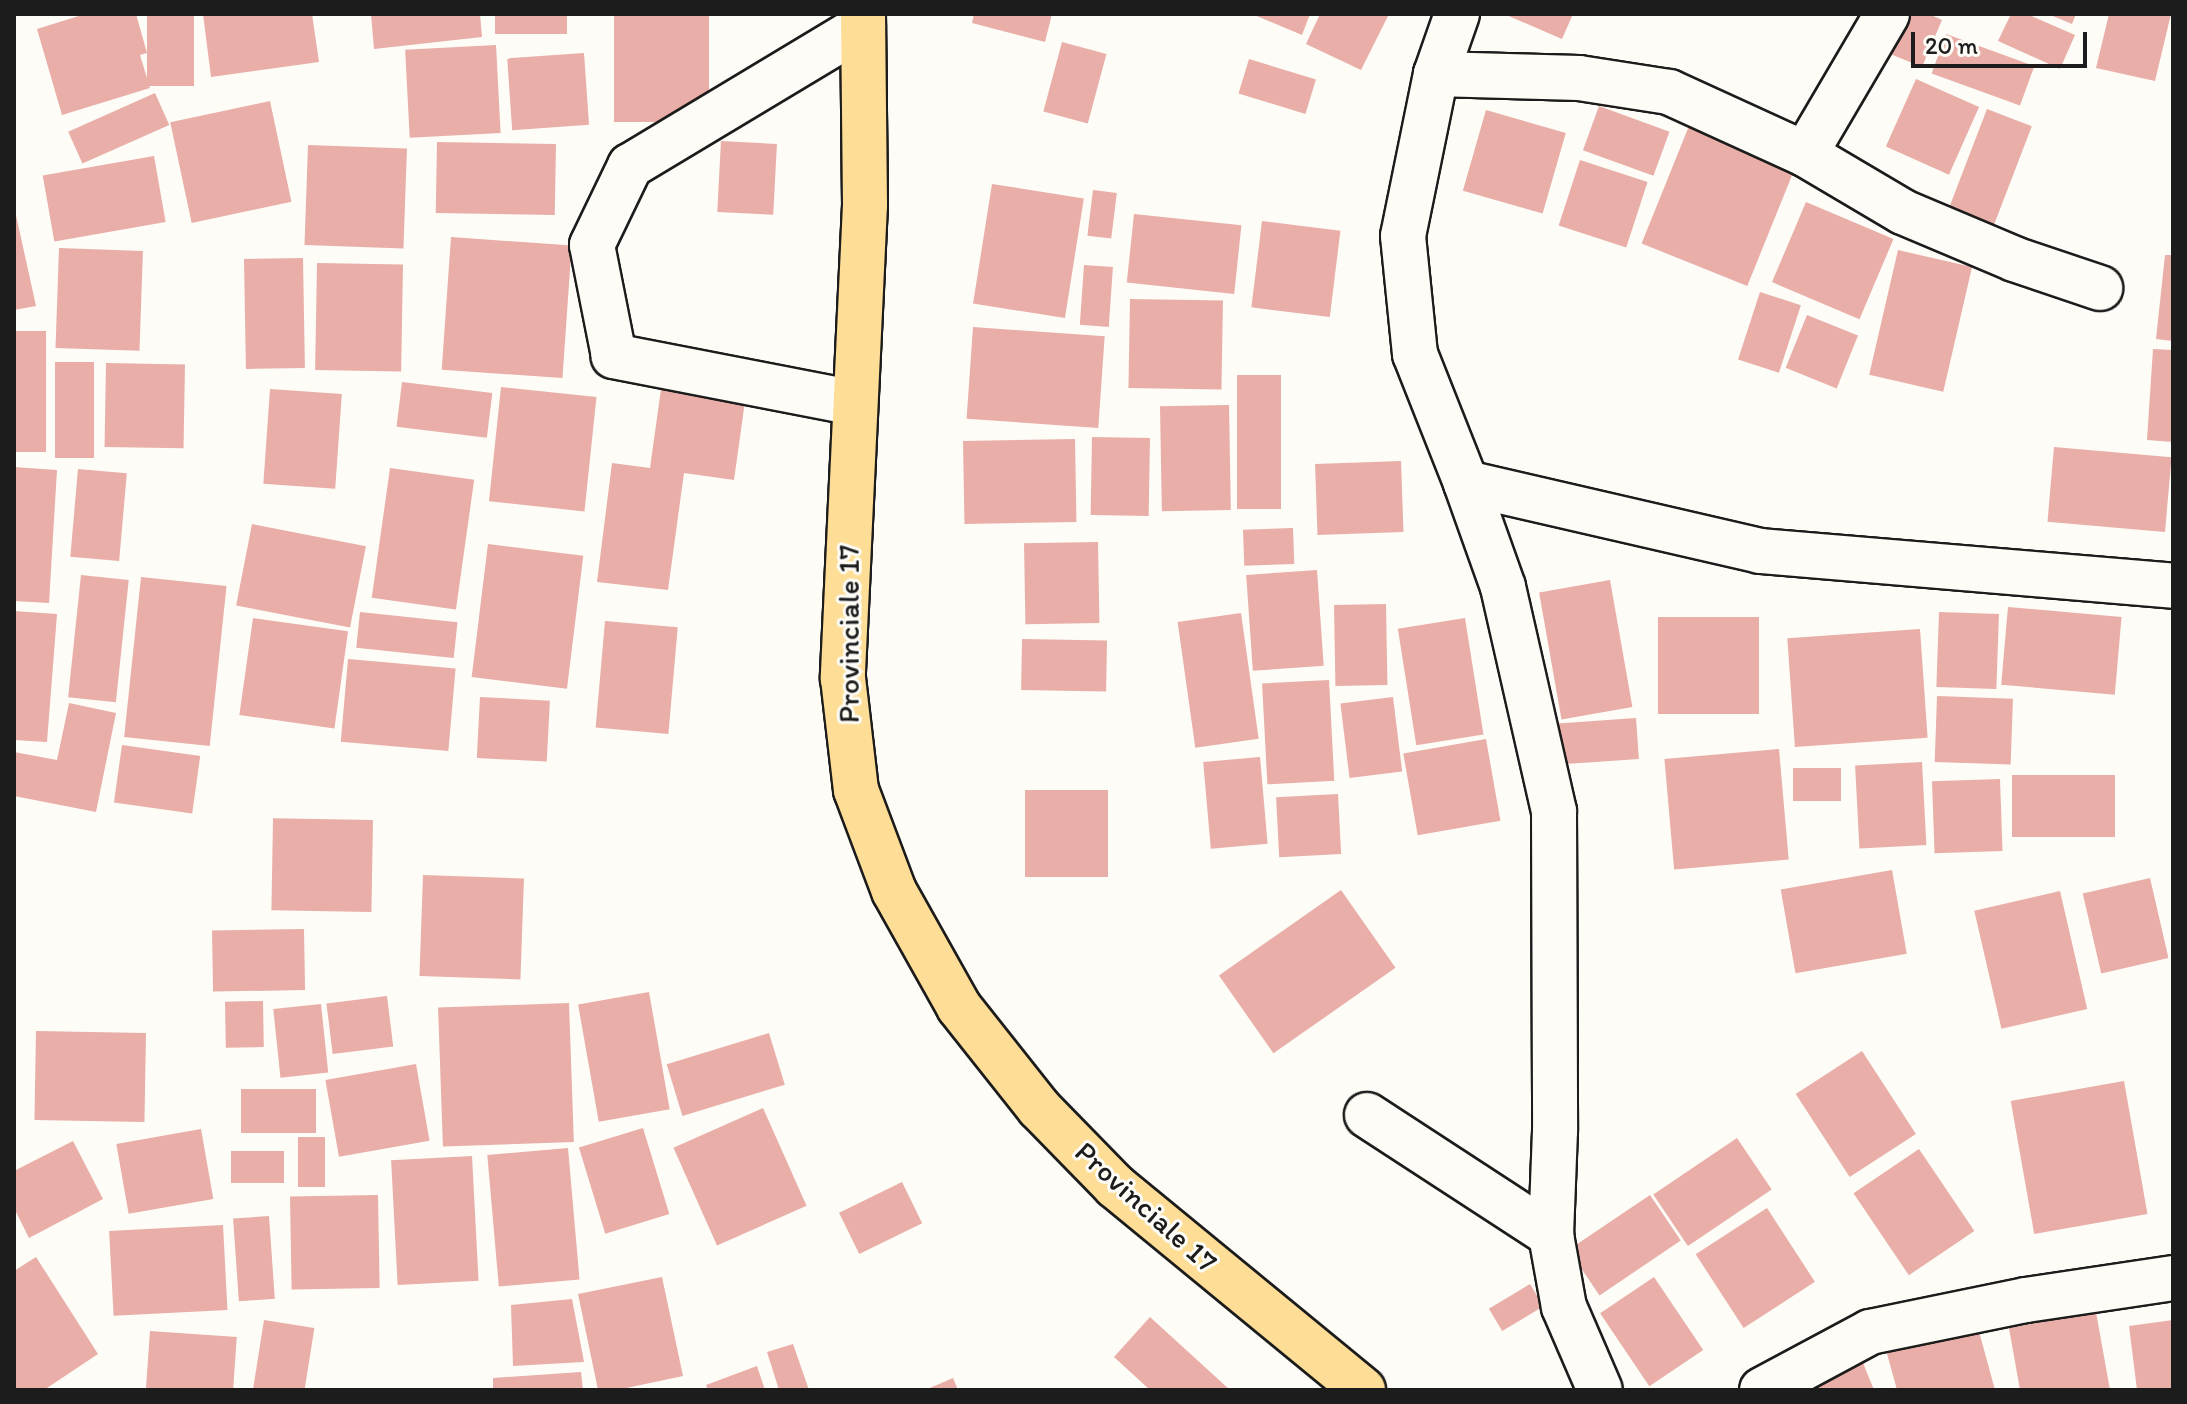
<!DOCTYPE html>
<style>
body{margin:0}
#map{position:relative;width:2187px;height:1404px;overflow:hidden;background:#fdfcf7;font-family:Itim,sans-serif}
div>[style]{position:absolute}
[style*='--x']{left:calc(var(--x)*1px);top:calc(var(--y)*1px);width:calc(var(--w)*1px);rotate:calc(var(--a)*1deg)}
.building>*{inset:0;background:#e9aea7;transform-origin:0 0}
.roads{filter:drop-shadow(2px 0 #1c1c1c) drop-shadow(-2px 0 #1c1c1c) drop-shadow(0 2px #1c1c1c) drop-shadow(0 -2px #1c1c1c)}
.minor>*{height:44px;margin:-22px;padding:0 22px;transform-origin:22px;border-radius:22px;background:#fdfcf7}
.primary>*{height:44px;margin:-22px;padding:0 22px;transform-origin:22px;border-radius:22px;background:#fedd96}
span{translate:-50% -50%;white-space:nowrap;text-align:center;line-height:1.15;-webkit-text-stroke:6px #fdfcf7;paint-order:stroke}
.street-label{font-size:30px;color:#1c1c1c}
.frame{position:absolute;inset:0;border:16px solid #1c1c1c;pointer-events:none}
.scale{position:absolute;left:1911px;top:32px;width:176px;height:36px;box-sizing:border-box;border:4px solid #1c1c1c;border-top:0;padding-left:10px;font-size:24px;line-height:28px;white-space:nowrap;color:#1c1c1c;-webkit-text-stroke:6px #fdfcf7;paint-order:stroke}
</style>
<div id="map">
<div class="building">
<i style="clip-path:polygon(85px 14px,136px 14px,147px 53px,140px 55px,150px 88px,62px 115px,37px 29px)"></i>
<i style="left:147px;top:14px;width:47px;height:72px"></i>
<i style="clip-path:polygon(203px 14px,312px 14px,319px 62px,211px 77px)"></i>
<i style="clip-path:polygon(371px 14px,480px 14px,482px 37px,374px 49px)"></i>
<i style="left:495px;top:14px;width:72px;height:20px"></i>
<i style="left:614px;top:14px;width:95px;height:108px"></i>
<i style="clip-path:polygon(974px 14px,1052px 14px,1045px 42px,972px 23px)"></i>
<i style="clip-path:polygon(1252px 14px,1310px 14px,1302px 35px)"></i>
<i style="clip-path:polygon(1320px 14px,1389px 14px,1361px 70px,1306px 44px)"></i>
<i style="clip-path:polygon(1504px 14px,1573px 14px,1562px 39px)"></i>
<i style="clip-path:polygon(1899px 14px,1929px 14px,1942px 20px,1922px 67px,1883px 51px)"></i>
<i style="clip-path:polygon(2011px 14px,2027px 14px,2075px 35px,2060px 69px,1998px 41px)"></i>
<i style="clip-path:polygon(2048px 14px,2076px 14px,2072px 24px)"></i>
<i style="clip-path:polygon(2109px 14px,2171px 14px,2155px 81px,2096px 68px)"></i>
<i style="left:1946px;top:34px;width:94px;height:42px;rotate:20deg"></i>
<i style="left:1062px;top:42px;width:46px;height:72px;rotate:15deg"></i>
<i style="left:496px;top:45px;width:88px;height:91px;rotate:87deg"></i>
<i style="left:584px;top:53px;width:72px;height:77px;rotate:86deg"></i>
<i style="left:1249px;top:59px;width:70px;height:36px;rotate:17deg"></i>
<i style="left:1916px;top:79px;width:69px;height:74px;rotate:24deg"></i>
<i style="left:155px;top:93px;width:35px;height:95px;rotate:66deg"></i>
<i style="left:270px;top:101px;width:103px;height:102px;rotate:78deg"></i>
<i style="left:1599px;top:106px;width:75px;height:47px;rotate:20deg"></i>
<i style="left:1987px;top:109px;width:48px;height:106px;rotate:21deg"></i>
<i style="left:1486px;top:110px;width:83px;height:84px;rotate:16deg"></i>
<i style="left:1691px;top:121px;width:114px;height:132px;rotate:22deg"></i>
<i style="left:721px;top:141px;width:56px;height:71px;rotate:3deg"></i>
<i style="left:437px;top:142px;width:119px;height:71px;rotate:1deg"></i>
<i style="left:308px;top:145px;width:99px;height:100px;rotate:2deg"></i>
<i style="left:154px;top:156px;width:67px;height:113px;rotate:80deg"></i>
<i style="left:1580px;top:160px;width:71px;height:69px;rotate:18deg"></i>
<i style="left:992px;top:184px;width:93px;height:121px;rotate:9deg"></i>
<i style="left:1093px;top:190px;width:24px;height:46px;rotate:7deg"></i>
<i style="left:1806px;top:202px;width:95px;height:87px;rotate:23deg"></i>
<i style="clip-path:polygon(14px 206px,36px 306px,14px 310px)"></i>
<i style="left:1134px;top:214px;width:108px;height:69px;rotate:6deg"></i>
<i style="left:1262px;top:221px;width:79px;height:87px;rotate:7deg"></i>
<i style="left:451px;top:237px;width:121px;height:133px;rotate:4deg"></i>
<i style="left:59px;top:248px;width:84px;height:100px;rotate:2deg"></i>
<i style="left:1898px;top:250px;width:76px;height:128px;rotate:13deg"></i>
<i style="clip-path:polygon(2165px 255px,2173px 255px,2173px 341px,2156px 339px)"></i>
<i style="left:303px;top:258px;width:110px;height:59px;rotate:89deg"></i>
<i style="left:317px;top:263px;width:86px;height:107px;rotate:1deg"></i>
<i style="left:1084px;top:265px;width:29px;height:60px;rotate:4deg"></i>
<i style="left:1760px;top:292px;width:43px;height:71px;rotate:18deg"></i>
<i style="left:1130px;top:299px;width:93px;height:89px;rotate:1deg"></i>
<i style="left:1807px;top:315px;width:55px;height:57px;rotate:22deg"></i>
<i style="left:973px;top:327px;width:132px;height:92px;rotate:4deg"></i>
<i style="left:14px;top:331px;width:32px;height:121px"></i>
<i style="clip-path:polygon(2153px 349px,2173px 350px,2173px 442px,2147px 440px)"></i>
<i style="left:55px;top:362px;width:39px;height:96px"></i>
<i style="left:106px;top:363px;width:79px;height:84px;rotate:1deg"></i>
<i style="left:1237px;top:375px;width:44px;height:134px"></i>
<i style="left:402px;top:382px;width:91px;height:45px;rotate:7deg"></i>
<i style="clip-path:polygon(662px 382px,746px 394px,734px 480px,684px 473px,668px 590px,597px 582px,612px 463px,650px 468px)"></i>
<i style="left:501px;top:387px;width:96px;height:115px;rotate:6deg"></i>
<i style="left:270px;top:389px;width:72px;height:95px;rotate:4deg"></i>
<i style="left:1229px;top:405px;width:105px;height:69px;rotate:89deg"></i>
<i style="left:1092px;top:437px;width:58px;height:78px;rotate:1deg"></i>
<i style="left:1075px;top:439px;width:83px;height:112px;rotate:89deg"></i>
<i style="left:2054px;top:447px;width:118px;height:75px;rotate:5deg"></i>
<i style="left:1401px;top:461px;width:71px;height:86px;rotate:88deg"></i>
<i style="clip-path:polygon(14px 467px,57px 470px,49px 603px,14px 601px)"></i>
<i style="left:390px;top:468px;width:85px;height:131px;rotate:8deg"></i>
<i style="left:78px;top:469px;width:49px;height:88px;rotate:5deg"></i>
<i style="left:252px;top:524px;width:116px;height:83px;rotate:11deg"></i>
<i style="left:1293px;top:528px;width:36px;height:50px;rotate:88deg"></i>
<i style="left:1098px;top:542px;width:81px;height:74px;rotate:89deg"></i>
<i style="left:488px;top:544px;width:96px;height:134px;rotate:7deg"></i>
<i style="left:1317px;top:570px;width:96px;height:71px;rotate:86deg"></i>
<i style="left:81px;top:575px;width:48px;height:123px;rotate:6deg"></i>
<i style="left:141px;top:577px;width:86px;height:161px;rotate:6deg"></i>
<i style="left:1610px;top:580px;width:129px;height:72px;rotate:80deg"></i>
<i style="left:1386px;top:604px;width:81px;height:52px;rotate:89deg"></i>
<i style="left:2008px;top:607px;width:114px;height:78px;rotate:5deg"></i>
<i style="clip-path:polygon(14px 611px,57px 614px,47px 742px,14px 740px)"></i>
<i style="left:360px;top:612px;width:98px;height:36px;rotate:6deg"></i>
<i style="left:1939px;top:612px;width:60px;height:75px;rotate:2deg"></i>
<i style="left:1241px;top:613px;width:127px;height:64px;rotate:82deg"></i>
<i style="left:1658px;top:617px;width:101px;height:97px"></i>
<i style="left:253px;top:618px;width:96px;height:98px;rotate:8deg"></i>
<i style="left:1465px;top:618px;width:118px;height:68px;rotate:81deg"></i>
<i style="left:605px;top:621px;width:73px;height:107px;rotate:5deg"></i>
<i style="left:1920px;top:629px;width:109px;height:133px;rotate:86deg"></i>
<i style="left:1022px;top:639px;width:85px;height:51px;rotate:1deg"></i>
<i style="left:348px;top:659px;width:108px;height:83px;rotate:5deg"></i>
<i style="left:1329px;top:680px;width:101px;height:67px;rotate:87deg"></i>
<i style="left:1937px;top:696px;width:76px;height:66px;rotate:2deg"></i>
<i style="left:480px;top:697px;width:70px;height:61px;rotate:3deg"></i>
<i style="left:1393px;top:697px;width:75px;height:53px;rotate:83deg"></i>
<i style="clip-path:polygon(69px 703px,116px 713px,96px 812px,14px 796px,14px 752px,57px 760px)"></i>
<i style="left:1636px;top:718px;width:41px;height:82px;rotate:86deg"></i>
<i style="left:1486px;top:739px;width:83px;height:84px;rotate:80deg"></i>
<i style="left:122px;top:745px;width:79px;height:58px;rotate:8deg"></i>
<i style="left:1779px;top:749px;width:111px;height:115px;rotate:85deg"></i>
<i style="left:1260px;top:757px;width:87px;height:57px;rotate:85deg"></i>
<i style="left:1922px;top:762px;width:83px;height:67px;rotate:87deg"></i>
<i style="left:1793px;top:768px;width:48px;height:33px"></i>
<i style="left:2115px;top:775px;width:62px;height:103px;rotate:90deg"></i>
<i style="left:2000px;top:779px;width:72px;height:68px;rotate:88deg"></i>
<i style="left:1025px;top:790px;width:83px;height:87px"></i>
<i style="left:1338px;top:794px;width:60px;height:62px;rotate:87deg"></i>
<i style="left:373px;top:820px;width:92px;height:100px;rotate:91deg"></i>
<i style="left:1892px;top:870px;width:85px;height:113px;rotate:80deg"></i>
<i style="left:423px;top:875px;width:101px;height:101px;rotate:2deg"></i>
<i style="left:2150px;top:878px;width:82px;height:69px;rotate:77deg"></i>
<i style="left:1341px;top:890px;width:95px;height:149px;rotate:55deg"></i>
<i style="left:2060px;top:891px;width:121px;height:88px;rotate:77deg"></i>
<i style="left:304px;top:929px;width:61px;height:92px;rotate:89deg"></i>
<i style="left:649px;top:992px;width:119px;height:72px;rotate:80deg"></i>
<i style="left:387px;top:996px;width:51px;height:61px;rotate:83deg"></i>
<i style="left:263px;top:1001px;width:46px;height:38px;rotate:89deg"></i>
<i style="left:569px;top:1003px;width:139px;height:131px;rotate:88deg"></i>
<i style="left:321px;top:1004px;width:69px;height:48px;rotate:84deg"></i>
<i style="left:36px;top:1031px;width:110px;height:89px;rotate:1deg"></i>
<i style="left:769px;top:1033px;width:54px;height:107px;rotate:73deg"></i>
<i style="left:1862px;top:1051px;width:99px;height:79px;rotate:57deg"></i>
<i style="left:416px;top:1064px;width:78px;height:92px;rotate:80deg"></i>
<i style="left:2124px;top:1081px;width:135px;height:115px;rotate:80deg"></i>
<i style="left:241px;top:1089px;width:75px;height:44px"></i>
<i style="left:763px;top:1108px;width:107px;height:98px;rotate:66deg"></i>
<i style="left:643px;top:1128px;width:90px;height:67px;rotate:73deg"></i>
<i style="left:201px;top:1129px;width:71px;height:86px;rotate:80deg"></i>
<i style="left:298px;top:1137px;width:27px;height:50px"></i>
<i style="left:1737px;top:1138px;width:62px;height:101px;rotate:56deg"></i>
<i style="clip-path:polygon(73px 1141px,103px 1199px,29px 1238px,14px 1208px,14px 1171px)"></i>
<i style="left:568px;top:1148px;width:132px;height:81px;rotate:85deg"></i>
<i style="left:1919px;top:1149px;width:99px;height:79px;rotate:56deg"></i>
<i style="left:231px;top:1151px;width:53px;height:32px"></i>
<i style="left:472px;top:1156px;width:125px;height:81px;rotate:87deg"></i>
<i style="left:902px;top:1182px;width:46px;height:70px;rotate:64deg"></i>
<i style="left:378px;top:1195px;width:93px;height:88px;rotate:89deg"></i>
<i style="left:1650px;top:1195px;width:55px;height:98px;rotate:56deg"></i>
<i style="left:1767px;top:1208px;width:88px;height:85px;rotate:57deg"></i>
<i style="left:269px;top:1216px;width:83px;height:36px;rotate:86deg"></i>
<i style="left:223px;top:1225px;width:85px;height:114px;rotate:87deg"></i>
<i style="clip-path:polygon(36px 1257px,98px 1354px,44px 1390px,17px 1390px,14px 1385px,14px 1271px)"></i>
<i style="clip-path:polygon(662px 1277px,683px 1376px,617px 1390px,598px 1390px,578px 1294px)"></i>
<i style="left:1654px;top:1277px;width:88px;height:65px;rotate:56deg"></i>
<i style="left:1530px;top:1284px;width:26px;height:48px;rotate:59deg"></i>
<i style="clip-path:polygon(572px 1299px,584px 1362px,513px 1366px,511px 1305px)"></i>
<i style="clip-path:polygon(2096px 1312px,2110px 1390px,2020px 1390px,2009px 1328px)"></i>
<i style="clip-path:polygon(1974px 1313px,1995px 1390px,1897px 1390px,1883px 1339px)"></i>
<i style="clip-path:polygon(1150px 1317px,1230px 1390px,1150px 1390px,1114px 1357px)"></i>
<i style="left:264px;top:1320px;width:51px;height:71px;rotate:9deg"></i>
<i style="clip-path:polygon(2173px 1320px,2173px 1390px,2137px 1390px,2129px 1326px)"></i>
<i style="left:150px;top:1331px;width:87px;height:59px;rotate:4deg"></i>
<i style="clip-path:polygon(793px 1344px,809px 1390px,779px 1390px,767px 1352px)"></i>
<i style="clip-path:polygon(1861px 1358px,1874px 1390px,1783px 1390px)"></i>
<i style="clip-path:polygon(757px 1366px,765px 1390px,708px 1390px,706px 1385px)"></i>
<i style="clip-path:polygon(581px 1372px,583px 1390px,493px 1390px,493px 1378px)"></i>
<i style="clip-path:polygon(953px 1378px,958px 1390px,925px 1390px)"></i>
</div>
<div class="roads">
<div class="minor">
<i style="--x:1457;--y:14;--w:64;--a:109.3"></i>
<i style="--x:1436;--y:74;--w:165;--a:101.5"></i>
<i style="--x:1403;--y:236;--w:119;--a:84.2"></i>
<i style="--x:1415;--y:354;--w:139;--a:68.4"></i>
<i style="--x:1466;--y:483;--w:302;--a:13"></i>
<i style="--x:1760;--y:551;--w:414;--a:4.8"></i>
<i style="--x:1436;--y:74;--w:143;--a:1.6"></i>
<i style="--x:1579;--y:78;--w:91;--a:8.8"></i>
<i style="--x:1669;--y:92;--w:149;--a:24.5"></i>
<i style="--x:1805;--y:154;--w:114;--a:30.6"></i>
<i style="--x:1903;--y:212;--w:121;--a:22.9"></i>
<i style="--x:2014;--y:259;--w:91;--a:18.6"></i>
<i style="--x:1805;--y:154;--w:162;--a:-59.6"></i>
<i style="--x:855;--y:403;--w:246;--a:-169"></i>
<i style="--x:614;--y:356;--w:113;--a:-101.2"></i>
<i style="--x:592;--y:245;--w:88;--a:-64.3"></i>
<i style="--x:630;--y:166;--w:272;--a:-31"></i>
<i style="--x:1466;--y:483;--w:110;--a:70.4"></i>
<i style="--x:1503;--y:587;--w:230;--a:77.2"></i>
<i style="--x:1554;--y:811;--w:320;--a:89.8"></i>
<i style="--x:1555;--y:1131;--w:104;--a:92.2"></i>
<i style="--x:1551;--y:1235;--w:73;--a:79.8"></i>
<i style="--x:1564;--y:1307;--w:90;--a:66.6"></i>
<i style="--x:1367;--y:1115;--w:220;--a:33.1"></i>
<i style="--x:1762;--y:1390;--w:123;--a:-28.2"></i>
<i style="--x:1870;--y:1332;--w:159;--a:-11.6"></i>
<i style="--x:2026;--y:1300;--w:149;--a:-8.5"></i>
</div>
<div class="primary">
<i style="--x:863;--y:14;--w:191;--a:89.4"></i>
<i style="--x:865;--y:205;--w:474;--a:92.7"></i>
<i style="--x:843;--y:678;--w:113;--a:83.4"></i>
<i style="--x:856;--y:790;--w:108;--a:69.4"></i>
<i style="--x:894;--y:891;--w:133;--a:60.7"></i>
<i style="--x:959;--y:1007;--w:129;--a:51.6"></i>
<i style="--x:1039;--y:1108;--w:109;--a:45.7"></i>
<i style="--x:1115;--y:1186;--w:321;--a:39.4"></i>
</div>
</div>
<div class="street-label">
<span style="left:849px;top:634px;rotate:-90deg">Provinciale 17</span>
<span style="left:1146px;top:1207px;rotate:42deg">Provinciale 17</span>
</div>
<div class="frame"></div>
<div class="scale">20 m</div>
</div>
